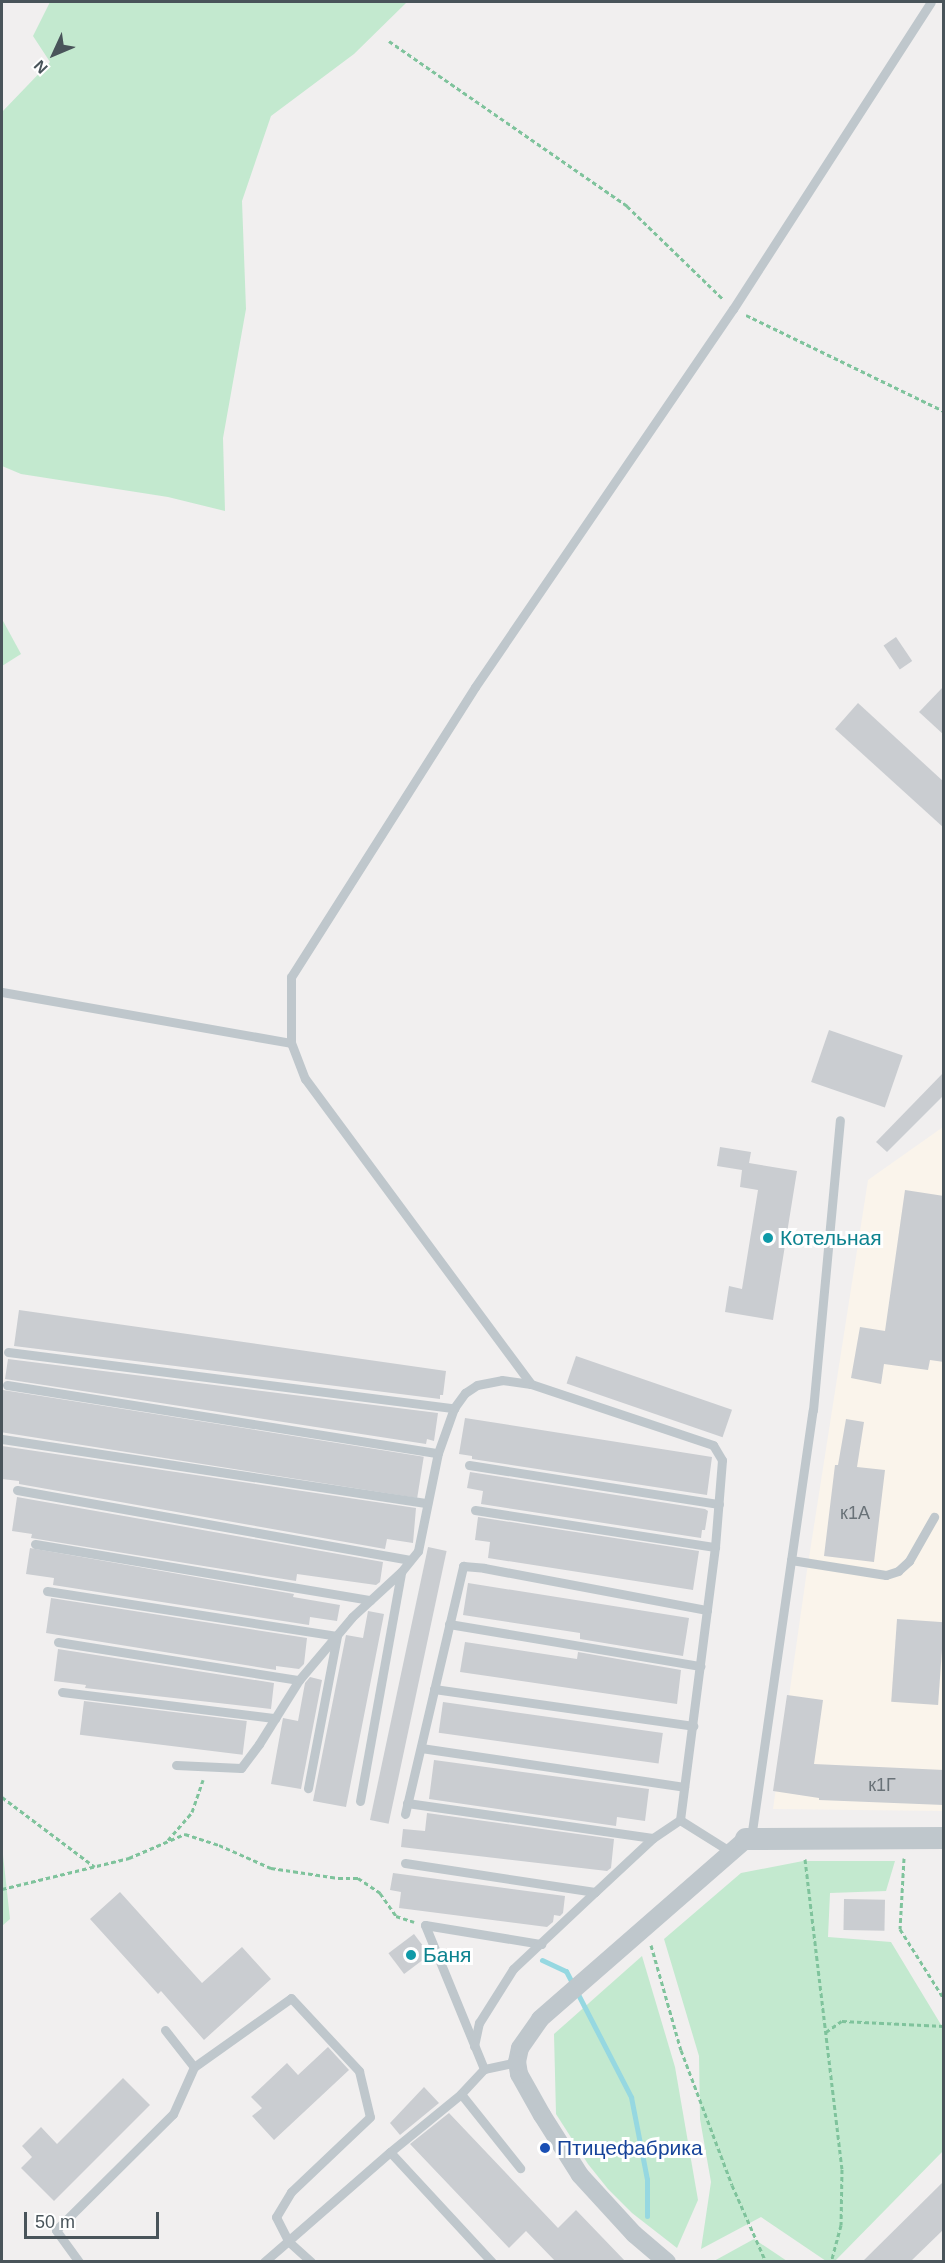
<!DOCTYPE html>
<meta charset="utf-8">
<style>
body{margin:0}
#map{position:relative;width:945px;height:2263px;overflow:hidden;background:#f1efef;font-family:Helvetica,sans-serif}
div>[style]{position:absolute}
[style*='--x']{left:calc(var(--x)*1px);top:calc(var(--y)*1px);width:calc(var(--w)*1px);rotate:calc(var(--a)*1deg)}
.commercial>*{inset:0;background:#faf4eb}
.green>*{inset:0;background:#c3e9cf}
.stream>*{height:5px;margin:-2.5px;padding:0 2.5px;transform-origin:2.5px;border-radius:2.5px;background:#96d8e1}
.building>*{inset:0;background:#cacdd1;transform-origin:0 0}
.path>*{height:3px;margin-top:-1.5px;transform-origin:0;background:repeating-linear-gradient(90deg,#7fc39c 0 4.5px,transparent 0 7.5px)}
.service>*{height:9px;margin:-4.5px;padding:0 4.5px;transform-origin:4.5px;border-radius:4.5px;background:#bfc7cc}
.minor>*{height:18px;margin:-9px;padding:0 9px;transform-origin:9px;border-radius:9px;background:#bfc7cc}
.tertiary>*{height:22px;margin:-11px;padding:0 11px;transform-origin:11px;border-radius:11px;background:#bfc7cc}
.dots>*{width:16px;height:16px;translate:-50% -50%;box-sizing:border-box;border:3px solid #fff;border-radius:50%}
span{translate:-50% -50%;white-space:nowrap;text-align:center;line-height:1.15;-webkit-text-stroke:6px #fff;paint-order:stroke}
.number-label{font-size:18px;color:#697278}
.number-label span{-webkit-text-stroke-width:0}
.culture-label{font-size:21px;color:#0d838f}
.left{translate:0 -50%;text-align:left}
.transit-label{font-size:21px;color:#164399}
.frame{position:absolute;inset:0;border:3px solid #49545a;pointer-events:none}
.north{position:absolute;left:24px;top:24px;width:60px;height:60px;-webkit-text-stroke:4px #fff;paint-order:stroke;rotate:226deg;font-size:16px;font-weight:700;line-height:24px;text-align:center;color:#49545a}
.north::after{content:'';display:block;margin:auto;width:21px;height:27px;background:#49545a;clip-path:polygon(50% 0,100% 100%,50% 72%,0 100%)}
.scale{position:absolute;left:24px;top:2212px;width:135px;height:27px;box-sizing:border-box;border:3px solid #49545a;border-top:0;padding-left:8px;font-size:18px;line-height:21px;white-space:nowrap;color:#49545a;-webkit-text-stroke:4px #fff;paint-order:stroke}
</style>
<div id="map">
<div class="commercial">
<i style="clip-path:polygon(943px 1127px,943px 1811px,773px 1809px,806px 1577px,868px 1180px)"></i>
</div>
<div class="green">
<i style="clip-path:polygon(50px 2px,475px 2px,406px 3px,354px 54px,271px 116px,242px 201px,246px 309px,223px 438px,225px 511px,168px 497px,21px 474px,2px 466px,2px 112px,50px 62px,33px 36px)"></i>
<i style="clip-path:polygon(2px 619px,21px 654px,2px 666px)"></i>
<i style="clip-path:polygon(2px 1846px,10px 1919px,2px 1926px)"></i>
<i style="clip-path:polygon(803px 1861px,895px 1861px,886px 1891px,830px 1893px,828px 1937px,891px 1942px,943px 2028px,943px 2151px,835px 2261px,826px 2261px,761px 2217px,701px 2249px,711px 2182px,700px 2119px,699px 2056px,664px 1939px,741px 1873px)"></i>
<i style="clip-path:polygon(642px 1956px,675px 2067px,698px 2200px,677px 2248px,632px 2213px,608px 2189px,588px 2164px,556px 2114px,554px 2034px)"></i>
<i style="clip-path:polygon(754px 2239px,787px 2261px,714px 2261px)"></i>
</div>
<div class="stream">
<i style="--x:542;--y:1960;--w:26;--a:25"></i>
<i style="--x:566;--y:1971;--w:142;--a:62.7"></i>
<i style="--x:631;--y:2097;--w:84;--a:79"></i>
<i style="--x:647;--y:2179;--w:37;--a:90"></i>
</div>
<div class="building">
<i style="left:896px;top:637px;width:29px;height:15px;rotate:56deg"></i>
<i style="clip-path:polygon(944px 686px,944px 735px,919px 712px)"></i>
<i style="clip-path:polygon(858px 703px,944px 782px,944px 828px,835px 729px)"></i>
<i style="left:829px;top:1030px;width:78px;height:55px;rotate:19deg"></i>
<i style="clip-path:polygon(944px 1072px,944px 1095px,887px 1152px,876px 1142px)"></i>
<i style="clip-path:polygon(720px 1147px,751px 1152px,749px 1163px,797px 1171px,773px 1320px,725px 1312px,729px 1286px,742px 1289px,758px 1190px,740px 1187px,742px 1170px,717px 1166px)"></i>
<i style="clip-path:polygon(905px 1190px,944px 1196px,944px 1362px,930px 1360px,928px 1370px,884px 1364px,881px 1384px,851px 1378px,860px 1327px,885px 1331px)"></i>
<i style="clip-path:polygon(19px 1310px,446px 1371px,443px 1395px,440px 1395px,440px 1399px,14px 1346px)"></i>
<i style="left:576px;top:1356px;width:165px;height:29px;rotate:19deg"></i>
<i style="clip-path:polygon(8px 1359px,438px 1413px,434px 1441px,427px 1439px,426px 1444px,5px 1379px)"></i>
<i style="left:3px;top:1390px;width:426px;height:42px;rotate:9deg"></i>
<i style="clip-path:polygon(465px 1418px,712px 1457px,707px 1495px,472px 1459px,472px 1456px,459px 1454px)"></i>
<i style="clip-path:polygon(846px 1419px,864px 1422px,857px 1467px,885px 1470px,874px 1562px,824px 1556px,835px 1465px,838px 1465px)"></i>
<i style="clip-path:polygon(2px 1446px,416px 1508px,413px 1543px,387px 1539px,385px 1549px,19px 1484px,19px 1481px,2px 1479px)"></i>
<i style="clip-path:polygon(470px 1472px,705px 1509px,708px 1511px,705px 1530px,702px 1530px,701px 1538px,481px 1504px,483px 1491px,467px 1488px)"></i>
<i style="clip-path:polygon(17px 1497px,383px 1562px,380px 1582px,376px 1585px,297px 1574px,296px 1581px,31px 1538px,32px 1534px,12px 1531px)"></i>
<i style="clip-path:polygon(478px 1517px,699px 1551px,693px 1590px,488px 1558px,490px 1542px,475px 1540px)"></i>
<i style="left:428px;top:1547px;width:19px;height:279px;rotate:12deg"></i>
<i style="clip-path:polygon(30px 1548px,294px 1594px,293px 1597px,340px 1605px,337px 1621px,310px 1617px,309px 1625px,53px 1585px,54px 1578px,26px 1574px)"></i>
<i style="clip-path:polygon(468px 1583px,689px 1618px,683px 1656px,580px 1639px,580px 1633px,463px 1615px)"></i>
<i style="clip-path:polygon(51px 1598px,307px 1638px,304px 1664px,299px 1669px,276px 1666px,276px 1670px,46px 1633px)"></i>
<i style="clip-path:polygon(368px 1611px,384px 1614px,346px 1807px,313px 1801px,346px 1635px,363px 1638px)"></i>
<i style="left:897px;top:1619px;width:47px;height:83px;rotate:4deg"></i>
<i style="clip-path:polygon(465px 1642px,577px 1659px,578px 1652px,681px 1670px,677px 1704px,460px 1672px)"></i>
<i style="clip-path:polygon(58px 1649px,274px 1683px,271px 1709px,85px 1688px,86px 1685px,54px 1681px)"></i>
<i style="clip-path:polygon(310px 1677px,322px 1680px,301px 1789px,271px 1784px,283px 1718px,298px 1721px,305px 1683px)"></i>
<i style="clip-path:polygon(787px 1695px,823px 1700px,814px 1764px,944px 1770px,944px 1805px,819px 1800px,819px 1798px,773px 1791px)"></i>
<i style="left:84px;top:1701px;width:164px;height:34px;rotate:7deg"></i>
<i style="left:443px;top:1702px;width:222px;height:31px;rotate:8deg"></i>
<i style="clip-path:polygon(434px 1760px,649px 1789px,645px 1821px,617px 1817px,616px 1826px,429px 1799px)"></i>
<i style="clip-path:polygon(427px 1813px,614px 1839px,611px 1868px,607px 1871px,401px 1847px,403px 1829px,425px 1831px)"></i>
<i style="clip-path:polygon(393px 1873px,565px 1896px,563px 1913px,560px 1916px,554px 1915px,553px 1922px,547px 1927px,399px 1908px,401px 1892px,390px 1890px)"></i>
<i style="clip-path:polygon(120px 1892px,202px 1983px,242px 1947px,271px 1979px,204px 2040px,161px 1991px,158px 1994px,90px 1919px)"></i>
<i style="left:844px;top:1899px;width:41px;height:31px;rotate:1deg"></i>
<i style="left:414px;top:1934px;width:26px;height:32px;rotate:53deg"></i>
<i style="clip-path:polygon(328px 2047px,349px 2070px,274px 2140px,252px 2116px,262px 2108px,251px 2097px,287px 2063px,298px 2075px)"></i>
<i style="clip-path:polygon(123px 2078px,150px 2105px,54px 2201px,21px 2168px,32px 2157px,22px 2146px,41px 2127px,57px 2144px)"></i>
<i style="clip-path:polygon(424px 2087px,439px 2103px,400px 2135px,390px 2123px)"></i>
<i style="clip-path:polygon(449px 2113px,558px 2228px,576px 2210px,626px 2262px,556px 2262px,526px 2231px,509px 2248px,410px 2144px)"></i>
<i style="clip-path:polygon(944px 2181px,944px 2229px,910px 2262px,862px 2262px)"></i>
</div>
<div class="path">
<i style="--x:389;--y:41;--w:290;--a:34.7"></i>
<i style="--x:627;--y:206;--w:134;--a:44.1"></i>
<i style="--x:746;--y:315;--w:220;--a:25.9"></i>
<i style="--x:2;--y:1797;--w:116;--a:37"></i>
<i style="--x:168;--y:1840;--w:37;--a:-49"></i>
<i style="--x:192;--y:1812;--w:34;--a:-71"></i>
<i style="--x:904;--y:1858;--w:71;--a:93.2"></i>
<i style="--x:900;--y:1929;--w:83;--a:57.8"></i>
<i style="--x:805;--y:1859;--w:312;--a:83.2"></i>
<i style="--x:842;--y:2169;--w:56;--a:91"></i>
<i style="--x:841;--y:2225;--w:38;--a:105"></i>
<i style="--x:2;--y:1889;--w:131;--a:-13.7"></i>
<i style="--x:129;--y:1858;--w:61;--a:-23.2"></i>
<i style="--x:185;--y:1834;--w:36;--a:18"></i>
<i style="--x:219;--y:1845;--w:57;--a:23.9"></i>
<i style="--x:271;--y:1868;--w:68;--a:8.5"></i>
<i style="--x:338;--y:1878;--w:20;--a:0"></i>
<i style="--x:358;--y:1878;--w:27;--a:34"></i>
<i style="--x:380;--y:1893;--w:28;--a:55"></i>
<i style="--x:396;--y:1916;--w:19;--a:18"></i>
<i style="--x:651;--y:1945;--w:109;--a:74.1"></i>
<i style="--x:681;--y:2050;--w:144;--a:69.3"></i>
<i style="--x:732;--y:2185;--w:84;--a:66.2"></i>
<i style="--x:826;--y:2032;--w:19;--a:-35"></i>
<i style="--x:842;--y:2021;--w:102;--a:2.8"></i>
</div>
<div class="service">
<i style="--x:2;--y:992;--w:293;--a:10"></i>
<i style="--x:8;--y:1352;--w:450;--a:7.2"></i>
<i style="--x:7;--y:1385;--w:436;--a:9"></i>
<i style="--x:2;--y:1439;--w:430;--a:8.6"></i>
<i style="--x:469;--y:1465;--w:253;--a:8.9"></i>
<i style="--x:17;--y:1490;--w:398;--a:10.1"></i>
<i style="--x:475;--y:1510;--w:243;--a:8.8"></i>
<i style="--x:35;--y:1544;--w:340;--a:9.5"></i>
<i style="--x:791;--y:1560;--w:96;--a:9"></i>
<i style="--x:886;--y:1575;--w:13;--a:-18"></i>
<i style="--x:898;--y:1571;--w:15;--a:-42"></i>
<i style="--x:909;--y:1561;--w:51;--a:-60.4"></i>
<i style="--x:47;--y:1591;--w:293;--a:8.8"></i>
<i style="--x:337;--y:1636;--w:155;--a:100.8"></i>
<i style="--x:449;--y:1624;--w:255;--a:9.5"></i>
<i style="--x:58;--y:1642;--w:244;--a:9"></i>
<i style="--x:434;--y:1689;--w:262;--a:8.1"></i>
<i style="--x:62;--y:1692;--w:215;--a:7"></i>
<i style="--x:421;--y:1748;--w:266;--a:8.4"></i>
<i style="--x:176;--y:1765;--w:65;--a:2.6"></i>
<i style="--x:241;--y:1768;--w:30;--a:-53"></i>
<i style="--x:259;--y:1744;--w:75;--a:-58"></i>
<i style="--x:299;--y:1680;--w:82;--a:-49.9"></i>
<i style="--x:352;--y:1617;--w:67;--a:-42.6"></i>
<i style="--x:401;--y:1572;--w:27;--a:-51"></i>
<i style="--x:418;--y:1551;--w:100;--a:-78.5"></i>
<i style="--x:438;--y:1453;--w:48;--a:-70.4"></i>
<i style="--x:454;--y:1408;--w:19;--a:-54"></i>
<i style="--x:465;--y:1393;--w:14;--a:-34"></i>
<i style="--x:477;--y:1385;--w:25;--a:-11"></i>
<i style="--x:502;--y:1380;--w:29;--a:8"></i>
<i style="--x:360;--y:1801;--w:232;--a:-79.8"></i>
<i style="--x:407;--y:1803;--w:248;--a:8.1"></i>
<i style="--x:405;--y:1814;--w:255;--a:-76.8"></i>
<i style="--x:463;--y:1566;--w:21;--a:5"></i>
<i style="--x:484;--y:1568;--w:227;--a:10.7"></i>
<i style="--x:751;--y:1838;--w:432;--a:-81.8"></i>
<i style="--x:813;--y:1410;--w:291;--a:-84.7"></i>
<i style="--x:731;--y:1852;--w:60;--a:-147.9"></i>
<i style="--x:680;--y:1820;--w:275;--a:-82.7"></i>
<i style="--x:715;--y:1547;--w:87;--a:-85.4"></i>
<i style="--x:722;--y:1460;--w:17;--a:-121"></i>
<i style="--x:713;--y:1445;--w:192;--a:-161.5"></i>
<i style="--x:531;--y:1384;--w:380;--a:-126.5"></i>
<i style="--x:305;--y:1079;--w:39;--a:-111"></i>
<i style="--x:291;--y:1043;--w:66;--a:-90"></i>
<i style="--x:291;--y:977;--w:343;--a:-57.6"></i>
<i style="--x:475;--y:687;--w:458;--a:-55.7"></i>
<i style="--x:733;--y:309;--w:365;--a:-57.2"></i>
<i style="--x:405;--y:1863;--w:192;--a:8.7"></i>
<i style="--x:595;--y:1892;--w:79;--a:-43"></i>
<i style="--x:653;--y:1838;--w:32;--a:-34"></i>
<i style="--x:425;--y:1925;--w:156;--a:67.7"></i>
<i style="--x:425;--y:1925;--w:118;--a:9.3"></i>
<i style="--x:474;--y:2046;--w:24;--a:-78"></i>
<i style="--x:479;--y:2023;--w:64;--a:-57.8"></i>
<i style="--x:513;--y:1969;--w:112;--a:-43.2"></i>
<i style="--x:517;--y:2062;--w:34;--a:168"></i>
<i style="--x:484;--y:2069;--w:34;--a:133"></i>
<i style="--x:461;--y:2094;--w:95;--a:51.4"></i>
<i style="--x:194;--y:2067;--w:119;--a:-35.4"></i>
<i style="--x:291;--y:1998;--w:100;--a:47"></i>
<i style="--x:359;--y:2071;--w:47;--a:76.6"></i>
<i style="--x:370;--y:2117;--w:109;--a:136.5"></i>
<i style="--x:291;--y:2192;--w:29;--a:121"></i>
<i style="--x:276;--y:2217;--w:27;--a:63"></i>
<i style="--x:288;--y:2241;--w:135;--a:-41.1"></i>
<i style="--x:390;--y:2152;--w:150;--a:47.2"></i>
<i style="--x:390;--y:2152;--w:92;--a:-39.2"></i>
<i style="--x:79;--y:2262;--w:39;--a:-126"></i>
<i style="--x:56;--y:2230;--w:165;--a:-44.8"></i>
<i style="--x:173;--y:2114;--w:51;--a:-65.9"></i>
<i style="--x:194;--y:2067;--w:47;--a:-128.1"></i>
<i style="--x:264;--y:2262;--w:32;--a:-41"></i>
<i style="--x:288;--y:2241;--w:31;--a:42"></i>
</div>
<div class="minor">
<i style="--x:667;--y:2262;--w:43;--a:-139.7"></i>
<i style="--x:634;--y:2234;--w:80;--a:-132.5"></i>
<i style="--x:580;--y:2175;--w:71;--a:-122.3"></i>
<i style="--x:542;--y:2115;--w:47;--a:-119.3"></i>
<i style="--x:519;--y:2074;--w:12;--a:-99"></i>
<i style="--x:517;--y:2062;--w:14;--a:-78"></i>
<i style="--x:520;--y:2048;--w:35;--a:-55"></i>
<i style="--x:540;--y:2019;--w:274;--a:-41.1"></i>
</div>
<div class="tertiary">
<i style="--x:746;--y:1839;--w:198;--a:-0.3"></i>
</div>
<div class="dots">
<i style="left:768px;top:1238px;background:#0f9aa8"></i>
<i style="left:411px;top:1955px;background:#0f9aa8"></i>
<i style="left:545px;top:2148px;background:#1a4fb4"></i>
</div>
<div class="number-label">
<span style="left:855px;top:1513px">к1А</span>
<span style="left:882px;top:1785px">к1Г</span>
</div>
<div class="culture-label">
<span class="left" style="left:780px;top:1238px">Котельная</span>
<span class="left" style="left:423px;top:1955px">Баня</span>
</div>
<div class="transit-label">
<span class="left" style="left:557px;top:2148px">Птицефабрика</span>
</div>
<div class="frame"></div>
<div class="north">N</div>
<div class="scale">50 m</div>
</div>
